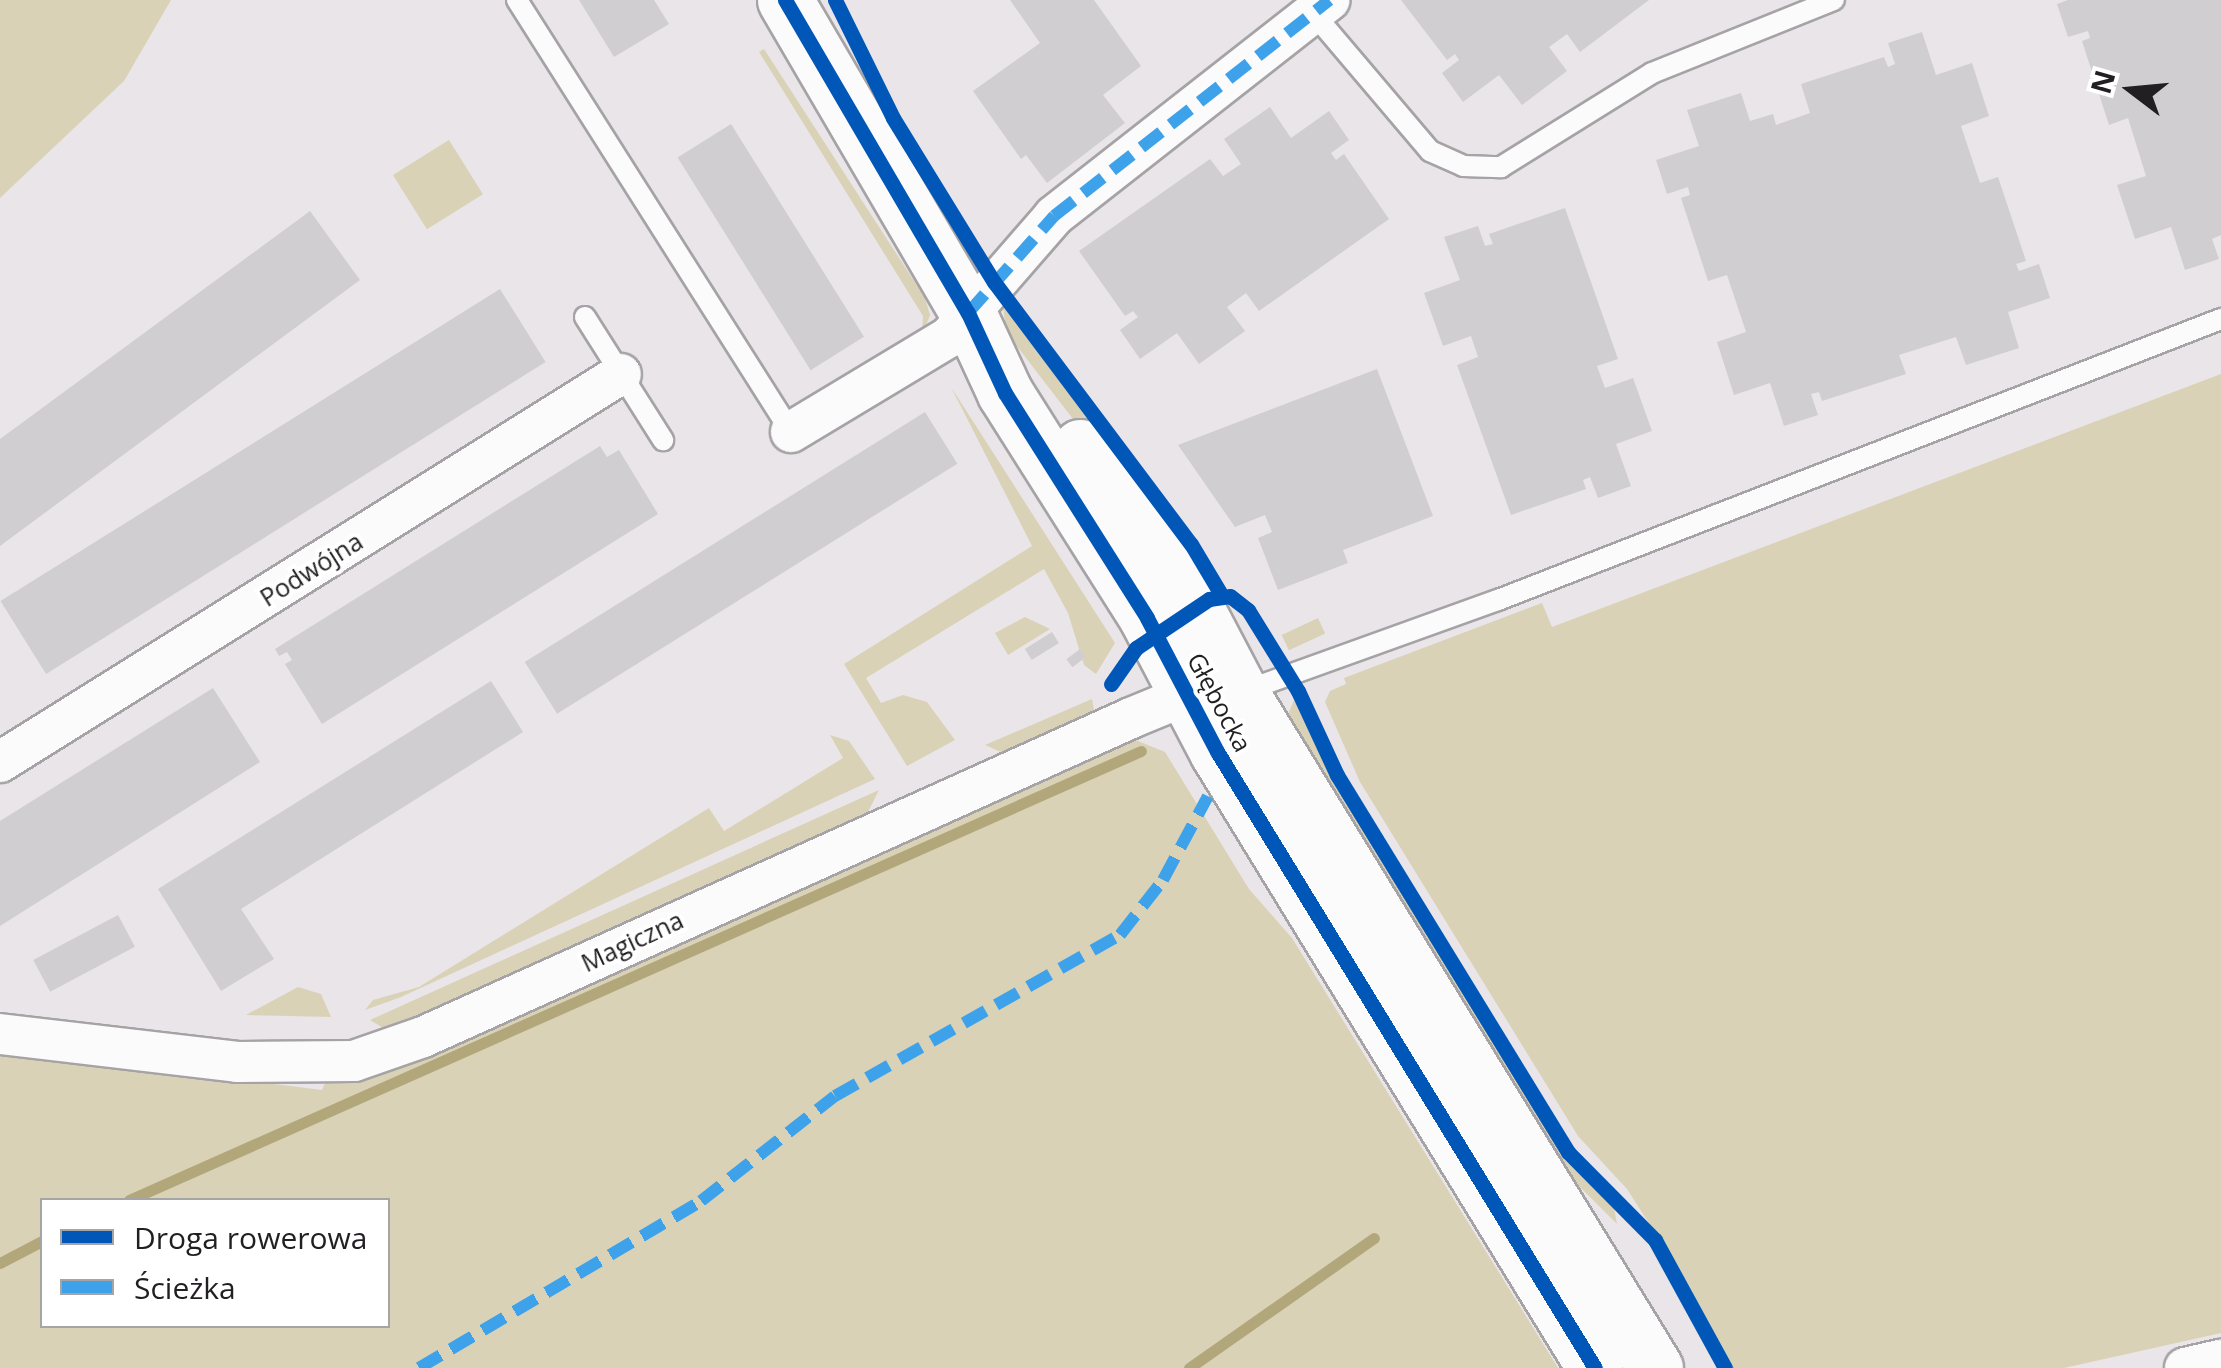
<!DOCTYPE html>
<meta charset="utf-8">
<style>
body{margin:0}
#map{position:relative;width:2221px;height:1368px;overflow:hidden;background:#e9e5e9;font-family:"Open Sans",sans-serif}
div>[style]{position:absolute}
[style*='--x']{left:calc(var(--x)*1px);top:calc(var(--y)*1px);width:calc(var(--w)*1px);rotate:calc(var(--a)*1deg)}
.green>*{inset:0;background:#dad2b6;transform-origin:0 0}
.stream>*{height:11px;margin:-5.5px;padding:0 5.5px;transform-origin:5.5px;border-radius:5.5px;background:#b2a77a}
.building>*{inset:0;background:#d1ced1;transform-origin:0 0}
.roads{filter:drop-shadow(2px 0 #a5a3a5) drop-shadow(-2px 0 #a5a3a5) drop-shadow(0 2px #a5a3a5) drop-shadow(0 -2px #a5a3a5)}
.lane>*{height:20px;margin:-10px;padding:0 10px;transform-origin:10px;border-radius:10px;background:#fcfbfc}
.street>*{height:40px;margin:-20px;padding:0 20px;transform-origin:20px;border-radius:20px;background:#fcfbfc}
.secondary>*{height:55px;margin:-27.5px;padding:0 27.5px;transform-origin:27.5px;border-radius:27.5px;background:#fcfbfc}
.quiet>*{height:12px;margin-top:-6px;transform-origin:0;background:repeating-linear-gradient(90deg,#3ea2ea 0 25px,transparent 0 37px)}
.cycleway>*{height:15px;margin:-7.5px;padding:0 7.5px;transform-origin:7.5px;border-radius:7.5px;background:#0057b8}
span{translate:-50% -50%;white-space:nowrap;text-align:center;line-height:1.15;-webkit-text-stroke:8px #fff;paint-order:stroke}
.street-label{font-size:25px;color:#211f21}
.legend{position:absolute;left:40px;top:1198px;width:350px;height:130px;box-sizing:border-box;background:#fff;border:2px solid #a6a5a6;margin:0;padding:12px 18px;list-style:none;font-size:30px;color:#211f21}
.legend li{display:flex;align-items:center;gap:20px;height:50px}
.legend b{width:50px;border:2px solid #a6a5a6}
.north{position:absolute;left:2081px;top:40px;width:100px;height:100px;-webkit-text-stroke:8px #fff;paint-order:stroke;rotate:286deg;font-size:28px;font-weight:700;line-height:40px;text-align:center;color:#211f21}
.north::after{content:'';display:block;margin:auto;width:35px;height:45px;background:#211f21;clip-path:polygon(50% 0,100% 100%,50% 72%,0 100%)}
</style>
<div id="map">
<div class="green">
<i style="clip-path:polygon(0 0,171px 0,124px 81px,0 198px)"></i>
<i style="clip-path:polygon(764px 49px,925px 298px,930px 315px,922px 336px,923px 316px,759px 52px)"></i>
<i style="left:449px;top:140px;width:64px;height:66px;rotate:58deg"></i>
<i style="clip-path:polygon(1003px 305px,1164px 519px,1190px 571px,1006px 332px)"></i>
<i style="clip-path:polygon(2221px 374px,2221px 1333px,2064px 1368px,1730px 1368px,1674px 1262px,1627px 1189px,1578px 1136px,1360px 782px,1325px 702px,1330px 691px,1346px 684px,1344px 678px,1542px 603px,1552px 627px)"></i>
<i style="clip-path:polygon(951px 387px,1115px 643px,1096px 674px,1084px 665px,1068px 613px,1044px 569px,866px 678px,881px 703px,903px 695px,927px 702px,955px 740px,907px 766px,844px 664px,1032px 546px)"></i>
<i style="clip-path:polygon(1025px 617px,1050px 629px,1008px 655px,995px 633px)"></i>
<i style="left:1318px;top:618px;width:17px;height:40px;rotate:65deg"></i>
<i style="clip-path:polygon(1092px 699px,1095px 716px,1008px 755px,985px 745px)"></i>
<i style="clip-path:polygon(1294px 700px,1333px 781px,1469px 1002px,1564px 1154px,1614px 1208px,1617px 1224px,1561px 1168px,1286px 719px)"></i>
<i style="clip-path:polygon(830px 735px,849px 741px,875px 779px,401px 997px,365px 1010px,373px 1000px,419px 987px,709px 808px,724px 831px,843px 758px)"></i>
<i style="clip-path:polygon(evenodd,1128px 737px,1165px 752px,1249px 889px,1292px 938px,1558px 1368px,0 1368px,0 1050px,322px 1090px,327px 1078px,1128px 737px,42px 1200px,388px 1200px,388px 1326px,42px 1326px,42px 1200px)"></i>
<i style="clip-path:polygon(879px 790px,866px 816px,419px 1021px,388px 1031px,370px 1020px)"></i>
<i style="clip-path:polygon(298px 987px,321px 994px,331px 1017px,246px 1015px)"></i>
</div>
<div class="stream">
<i style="--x:129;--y:1200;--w:1107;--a:-23.93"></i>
<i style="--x:0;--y:1263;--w:47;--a:-27.6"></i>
<i style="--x:1189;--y:1368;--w:226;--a:-35.1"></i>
</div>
<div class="building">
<i style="clip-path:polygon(579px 0,654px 0,669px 24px,614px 57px)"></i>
<i style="clip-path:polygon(1010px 0,1094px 0,1141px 66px,1103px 95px,1125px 123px,1047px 183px,1026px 155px,1021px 159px,973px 91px,1040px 43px)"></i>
<i style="clip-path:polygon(1401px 0,1649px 0,1580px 52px,1567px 34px,1549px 47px,1567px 71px,1522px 105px,1499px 75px,1463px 102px,1442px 73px,1459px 60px,1455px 54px,1447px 60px)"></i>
<i style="clip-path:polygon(2068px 0,2221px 0,2221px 235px,2212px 239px,2219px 259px,2185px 270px,2171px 227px,2135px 239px,2117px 185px,2146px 176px,2128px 118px,2109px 125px,2082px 41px,2090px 38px,2088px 31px,2068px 37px,2057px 4px)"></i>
<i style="clip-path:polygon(1922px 32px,1936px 75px,1972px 63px,1989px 116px,1961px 126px,1980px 183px,1998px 177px,2026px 261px,2016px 264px,2019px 271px,2039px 264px,2050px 298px,2008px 312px,2019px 348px,1966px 365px,1956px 337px,1899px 355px,1906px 374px,1822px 401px,1819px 392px,1811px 394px,1818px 415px,1784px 426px,1770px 383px,1734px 395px,1717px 342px,1746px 332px,1727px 275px,1708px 281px,1681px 198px,1690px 195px,1688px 187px,1667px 194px,1656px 160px,1699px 146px,1687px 110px,1741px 93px,1750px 121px,1773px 114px,1776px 125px,1810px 113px,1801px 84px,1884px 57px,1888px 67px,1895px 64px,1888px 43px)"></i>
<i style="clip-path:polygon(1270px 107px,1291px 138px,1329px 111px,1349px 140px,1331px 153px,1336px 160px,1344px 154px,1389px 219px,1259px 311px,1246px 293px,1227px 307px,1245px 331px,1199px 364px,1177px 333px,1140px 359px,1120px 330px,1138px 317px,1133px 311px,1125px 316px,1079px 251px,1210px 159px,1223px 176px,1241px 164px,1224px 139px)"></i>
<i style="left:731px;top:124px;width:251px;height:63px;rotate:58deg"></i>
<i style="clip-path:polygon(1565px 208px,1618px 359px,1597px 366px,1605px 388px,1633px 378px,1652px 431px,1616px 444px,1631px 486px,1598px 498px,1590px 477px,1583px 480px,1586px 489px,1511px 515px,1457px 365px,1478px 357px,1471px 336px,1443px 346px,1424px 293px,1460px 280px,1444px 237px,1478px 226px,1485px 246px,1493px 244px,1489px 234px)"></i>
<i style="clip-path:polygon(310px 211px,360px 280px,0 546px,0 439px)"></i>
<i style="left:500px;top:289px;width:86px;height:589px;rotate:58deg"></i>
<i style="clip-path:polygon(1377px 369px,1433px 516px,1343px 550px,1348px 563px,1278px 590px,1258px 538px,1272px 532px,1265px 515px,1235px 527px,1178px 445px)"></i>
<i style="left:925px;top:412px;width:61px;height:472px;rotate:58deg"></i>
<i style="clip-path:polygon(600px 446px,607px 457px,619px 450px,658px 514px,322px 724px,285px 664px,292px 660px,287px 652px,279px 656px,275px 649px)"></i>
<i style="left:1052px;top:632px;width:13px;height:32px;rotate:58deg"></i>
<i style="left:1080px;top:649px;width:10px;height:17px;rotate:53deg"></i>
<i style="clip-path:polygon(491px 681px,523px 732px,241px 909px,274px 959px,221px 991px,158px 889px)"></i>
<i style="clip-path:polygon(213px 688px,260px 762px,0 926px,0 821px)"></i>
<i style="left:118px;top:915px;width:36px;height:96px;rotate:62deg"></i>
</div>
<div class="roads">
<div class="lane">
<i style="--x:517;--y:0;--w:512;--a:57.61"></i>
<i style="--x:1313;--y:13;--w:181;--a:49.7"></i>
<i style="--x:1430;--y:151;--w:36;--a:24"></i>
<i style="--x:1463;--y:166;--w:38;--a:2"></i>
<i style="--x:1501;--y:167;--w:178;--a:-31.9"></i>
<i style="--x:1652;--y:73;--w:196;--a:-21.9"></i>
<i style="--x:585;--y:317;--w:146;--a:57.6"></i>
<i style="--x:1242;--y:692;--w:272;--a:-19.8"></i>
<i style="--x:1498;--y:600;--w:776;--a:-21.24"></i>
</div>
<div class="street">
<i style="--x:791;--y:432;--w:184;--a:-31"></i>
<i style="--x:949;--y:337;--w:160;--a:-49"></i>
<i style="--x:1054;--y:216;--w:350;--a:-38.1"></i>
<i style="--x:0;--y:762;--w:732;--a:-32"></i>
<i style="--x:0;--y:1034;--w:239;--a:6.7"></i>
<i style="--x:237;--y:1062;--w:117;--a:-0.5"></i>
<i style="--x:354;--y:1061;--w:73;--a:-19.2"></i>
<i style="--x:423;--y:1037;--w:777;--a:-24.25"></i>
<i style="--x:1131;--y:718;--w:42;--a:-22.3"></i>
<i style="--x:1170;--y:702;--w:47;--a:-7.3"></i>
<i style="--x:2185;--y:1368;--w:37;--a:-13"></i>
</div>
<div class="secondary">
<i style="--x:785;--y:0;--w:363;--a:59.7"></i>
<i style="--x:968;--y:313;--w:88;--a:65.2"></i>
<i style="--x:1005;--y:393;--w:266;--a:57.7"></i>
<i style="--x:1147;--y:618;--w:153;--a:62.3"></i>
<i style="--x:1218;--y:753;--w:721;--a:58.49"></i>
<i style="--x:1080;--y:447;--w:182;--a:53.5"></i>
<i style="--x:1188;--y:593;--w:112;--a:62.3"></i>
<i style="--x:1240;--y:692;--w:793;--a:58.45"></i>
</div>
</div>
<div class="quiet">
<i style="--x:968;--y:313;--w:130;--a:-48.4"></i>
<i style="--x:1054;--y:216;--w:350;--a:-38.1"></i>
<i style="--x:419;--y:1368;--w:328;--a:-30.6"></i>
<i style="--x:701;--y:1201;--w:170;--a:-38.1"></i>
<i style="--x:835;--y:1096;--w:327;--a:-29.5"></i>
<i style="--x:1120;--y:935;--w:70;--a:-52"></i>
<i style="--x:1163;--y:880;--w:95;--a:-61.8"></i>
</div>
<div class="cycleway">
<i style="--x:785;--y:0;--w:363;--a:59.7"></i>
<i style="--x:968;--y:313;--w:88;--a:65.2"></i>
<i style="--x:1005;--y:393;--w:266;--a:57.7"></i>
<i style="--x:1147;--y:618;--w:153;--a:62.3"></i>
<i style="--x:1218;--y:753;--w:721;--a:58.49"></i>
<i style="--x:835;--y:0;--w:131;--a:63.8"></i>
<i style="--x:893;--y:118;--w:193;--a:58.4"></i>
<i style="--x:994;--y:282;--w:328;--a:53.1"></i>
<i style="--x:1191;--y:544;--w:61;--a:59.2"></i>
<i style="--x:1111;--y:684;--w:44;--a:-55.2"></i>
<i style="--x:1136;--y:648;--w:88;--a:-33.9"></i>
<i style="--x:1209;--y:599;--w:21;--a:-8"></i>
<i style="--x:1230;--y:596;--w:23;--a:38"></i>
<i style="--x:1248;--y:610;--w:95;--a:58.3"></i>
<i style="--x:1298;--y:691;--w:93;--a:65.1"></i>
<i style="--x:1337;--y:775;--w:442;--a:58.5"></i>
<i style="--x:1568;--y:1152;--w:124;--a:45.3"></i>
<i style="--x:1655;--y:1240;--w:146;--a:61.3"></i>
</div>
<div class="street-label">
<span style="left:311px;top:569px;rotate:-32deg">Podwójna</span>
<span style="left:1220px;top:702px;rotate:62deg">Głębocka</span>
<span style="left:632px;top:941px;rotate:-25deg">Magiczna</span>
</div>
<ul class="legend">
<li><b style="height:12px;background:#0057b8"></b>Droga rowerowa</li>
<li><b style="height:12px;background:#3ea2ea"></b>Ścieżka</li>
</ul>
<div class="north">N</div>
</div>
